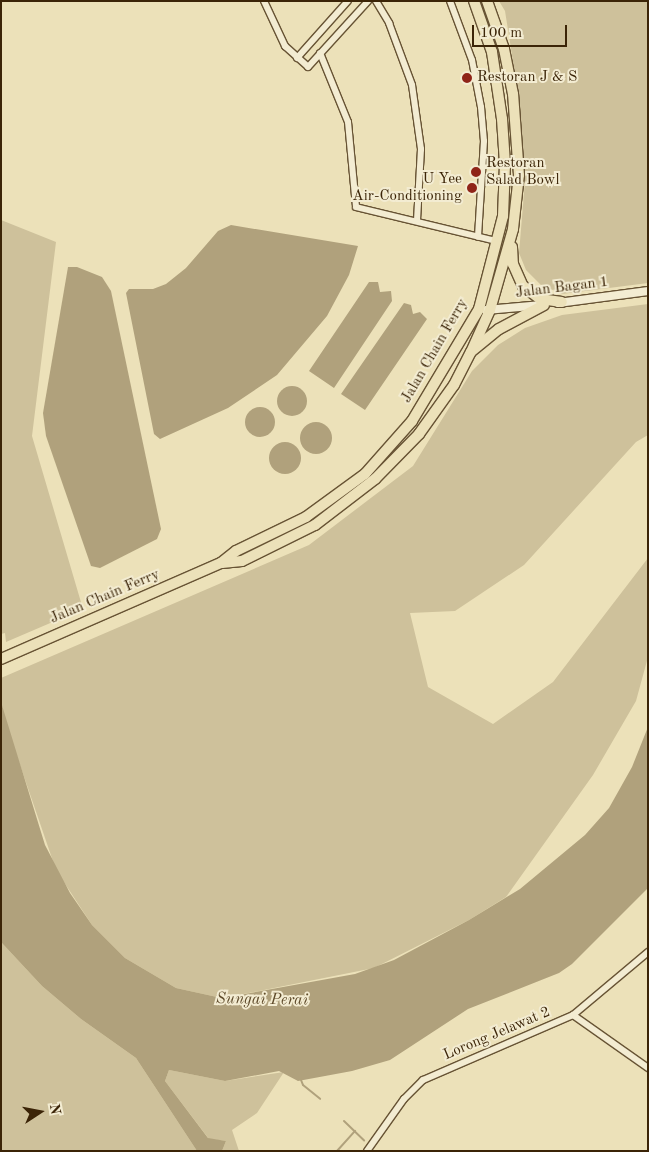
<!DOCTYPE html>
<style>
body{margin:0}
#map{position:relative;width:649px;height:1152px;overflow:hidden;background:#ece1b9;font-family:"Old Standard TT",serif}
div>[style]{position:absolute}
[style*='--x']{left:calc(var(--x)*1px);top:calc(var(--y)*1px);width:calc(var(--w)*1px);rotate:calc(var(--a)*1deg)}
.green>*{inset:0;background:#cec19b}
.water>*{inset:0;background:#b0a17c}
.round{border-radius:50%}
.stream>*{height:2px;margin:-1px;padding:0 1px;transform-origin:1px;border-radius:1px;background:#b0a17c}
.roads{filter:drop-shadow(1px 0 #675334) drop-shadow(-1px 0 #675334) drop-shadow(0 1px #675334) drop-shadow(0 -1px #675334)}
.minor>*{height:6px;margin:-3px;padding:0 3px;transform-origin:3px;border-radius:3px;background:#f3ecd2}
.tertiary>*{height:8px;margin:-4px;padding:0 4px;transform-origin:4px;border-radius:4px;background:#f3ecd2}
.trunk>*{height:10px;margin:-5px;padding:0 5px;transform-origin:5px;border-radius:5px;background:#ece1b9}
.dots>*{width:14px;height:14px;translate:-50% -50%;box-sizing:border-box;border:2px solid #f3ecd2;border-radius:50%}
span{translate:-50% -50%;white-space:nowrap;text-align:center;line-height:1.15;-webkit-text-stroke:4px #f3ecd2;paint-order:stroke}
.poi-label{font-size:15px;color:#3b2407}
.left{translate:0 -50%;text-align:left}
.right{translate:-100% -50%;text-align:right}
.street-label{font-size:15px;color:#3b2407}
.water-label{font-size:16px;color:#5e4a2a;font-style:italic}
.frame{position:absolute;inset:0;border:2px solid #3b2407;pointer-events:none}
.north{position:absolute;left:15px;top:1087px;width:50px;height:50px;-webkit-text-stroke:4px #f3ecd2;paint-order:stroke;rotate:79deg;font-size:14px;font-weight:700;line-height:20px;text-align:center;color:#3b2407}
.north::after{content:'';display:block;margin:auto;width:18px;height:22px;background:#3b2407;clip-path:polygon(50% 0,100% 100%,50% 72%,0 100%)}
.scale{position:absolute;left:472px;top:25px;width:95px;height:22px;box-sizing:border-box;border:2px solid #3b2407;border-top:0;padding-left:6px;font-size:15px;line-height:18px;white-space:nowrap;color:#3b2407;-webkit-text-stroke:4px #f3ecd2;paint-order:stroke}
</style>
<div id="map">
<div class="green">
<i style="clip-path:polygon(499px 1px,648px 1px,648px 283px,562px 294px,541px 285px,526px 270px,519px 253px,525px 181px,512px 55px,505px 11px)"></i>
<i style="clip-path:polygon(1px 220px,56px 242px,32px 436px,83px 609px,6px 642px,5px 633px,1px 634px)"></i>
<i style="clip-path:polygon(648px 304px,648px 435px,636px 442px,524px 565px,455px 611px,410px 613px,428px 687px,493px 724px,553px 682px,648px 558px,648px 657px,636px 701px,593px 775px,506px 897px,469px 920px,374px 968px,234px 996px,217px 997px,176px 988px,125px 958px,92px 925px,56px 870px,7px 727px,1px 702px,1px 678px,309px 545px,413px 466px,472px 371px,498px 345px,525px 328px,562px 315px)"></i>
<i style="clip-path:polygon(1px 942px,42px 986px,81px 1019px,136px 1058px,197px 1151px,1px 1151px)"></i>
<i style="clip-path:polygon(169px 1070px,225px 1081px,284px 1072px,257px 1113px,232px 1130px,239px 1151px,222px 1151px,226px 1141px,209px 1139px,165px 1081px)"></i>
</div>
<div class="water">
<i style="clip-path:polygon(231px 225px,358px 246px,349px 275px,327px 316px,277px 375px,228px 408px,160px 439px,154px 434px,126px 293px,129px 289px,153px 289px,166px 284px,186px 268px,218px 231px)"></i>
<i style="clip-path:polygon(68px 267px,77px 267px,102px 277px,111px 291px,161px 529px,157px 539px,100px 568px,91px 566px,46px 436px,43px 413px)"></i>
<i style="clip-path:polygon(369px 282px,378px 282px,380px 292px,391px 291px,392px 301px,334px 388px,309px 371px)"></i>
<i style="clip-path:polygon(404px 303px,411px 305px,413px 314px,420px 312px,427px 319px,365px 410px,341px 394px)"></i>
<i class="round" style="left:277px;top:386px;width:30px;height:30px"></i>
<i class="round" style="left:245px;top:407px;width:30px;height:30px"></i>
<i class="round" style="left:300px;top:422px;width:32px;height:32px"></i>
<i class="round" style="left:269px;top:442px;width:32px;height:32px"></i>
<i style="clip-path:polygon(1px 702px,45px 845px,70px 893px,92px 925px,125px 958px,176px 988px,217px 997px,234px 996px,355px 974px,394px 960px,469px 920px,520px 889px,585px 835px,609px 808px,632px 767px,648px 727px,648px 888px,572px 964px,559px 973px,468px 1009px,390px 1060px,352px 1071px,298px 1081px,279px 1071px,225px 1081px,169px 1070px,165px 1081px,208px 1138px,226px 1141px,222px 1151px,197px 1151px,136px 1058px,81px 1019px,42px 986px,1px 942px)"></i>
</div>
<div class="stream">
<i style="--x:301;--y:1080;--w:5;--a:68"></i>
<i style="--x:303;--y:1085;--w:22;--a:39"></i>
<i style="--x:344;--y:1121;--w:28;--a:44"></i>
<i style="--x:337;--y:1151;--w:27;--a:-48"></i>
</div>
<div class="roads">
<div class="minor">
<i style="--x:264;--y:1;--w:50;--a:65"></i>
<i style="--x:285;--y:46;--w:31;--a:42"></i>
<i style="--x:308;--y:67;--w:89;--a:-47.7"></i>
<i style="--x:376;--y:1;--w:26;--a:59"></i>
<i style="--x:389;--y:23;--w:66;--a:69.6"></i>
<i style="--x:412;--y:85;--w:65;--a:82"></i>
<i style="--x:421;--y:149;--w:72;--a:93.2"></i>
<i style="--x:450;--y:1;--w:63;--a:69.6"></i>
<i style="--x:472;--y:60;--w:48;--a:79.2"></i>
<i style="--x:481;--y:107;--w:34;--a:85"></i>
<i style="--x:484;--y:141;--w:96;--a:93.6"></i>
<i style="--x:320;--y:53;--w:74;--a:67.9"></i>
<i style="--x:348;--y:122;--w:85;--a:84.6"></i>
<i style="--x:356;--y:207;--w:145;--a:13.6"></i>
<i style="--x:297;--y:58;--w:76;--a:-48.2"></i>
<i style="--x:573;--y:1015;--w:92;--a:35.2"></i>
<i style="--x:367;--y:1151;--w:64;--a:-54.6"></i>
<i style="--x:404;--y:1099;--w:27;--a:-45"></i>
<i style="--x:423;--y:1080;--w:163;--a:-23.4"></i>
<i style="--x:573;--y:1015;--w:98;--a:-40"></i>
</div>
<div class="tertiary">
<i style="--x:558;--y:303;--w:91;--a:-7.6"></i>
<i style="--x:486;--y:310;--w:56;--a:-5.1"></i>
</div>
<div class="trunk">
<i style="--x:512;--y:247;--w:17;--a:87"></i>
<i style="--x:513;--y:264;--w:24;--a:66"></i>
<i style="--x:523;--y:286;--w:21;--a:37"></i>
<i style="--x:540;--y:299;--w:22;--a:8"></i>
<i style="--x:473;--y:350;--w:33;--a:-39"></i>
<i style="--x:499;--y:329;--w:51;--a:-28.1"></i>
<i style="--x:222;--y:563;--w:20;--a:-6"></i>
<i style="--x:242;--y:561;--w:81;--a:-26.3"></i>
<i style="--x:315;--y:525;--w:76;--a:-37.5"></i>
<i style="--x:375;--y:479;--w:63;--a:-45.6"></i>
<i style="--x:419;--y:434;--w:60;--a:-54.5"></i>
<i style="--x:454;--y:385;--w:37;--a:-63"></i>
<i style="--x:471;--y:352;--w:46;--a:-65.7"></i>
<i style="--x:490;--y:310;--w:84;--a:-74.1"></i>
<i style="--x:513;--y:229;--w:54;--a:-83.7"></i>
<i style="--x:519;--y:175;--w:81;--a:-94.2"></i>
<i style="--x:513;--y:94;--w:46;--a:-101.3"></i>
<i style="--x:504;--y:49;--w:51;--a:-109.5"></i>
<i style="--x:1;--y:659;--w:240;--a:-23.6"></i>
<i style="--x:221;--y:563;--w:19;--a:-39"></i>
<i style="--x:236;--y:551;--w:78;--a:-25.9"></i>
<i style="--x:306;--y:517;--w:73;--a:-36.1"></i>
<i style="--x:365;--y:474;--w:71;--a:-48.4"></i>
<i style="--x:412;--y:421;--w:131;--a:-59.1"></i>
<i style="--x:479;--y:309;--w:96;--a:-75.5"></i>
<i style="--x:503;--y:216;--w:52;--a:-87.8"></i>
<i style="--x:505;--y:164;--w:45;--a:-93.8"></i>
<i style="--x:502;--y:119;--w:68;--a:-98.5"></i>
<i style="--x:492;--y:52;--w:54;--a:-109.4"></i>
</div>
</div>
<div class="dots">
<i style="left:467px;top:78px;background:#8f2418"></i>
<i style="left:476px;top:172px;background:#8f2418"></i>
<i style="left:472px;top:188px;background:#8f2418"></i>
</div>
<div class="poi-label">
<span class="left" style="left:477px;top:78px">Restoran J &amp; S</span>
<span class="left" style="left:486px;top:172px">Restoran<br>Salad Bowl</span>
<span class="right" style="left:462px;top:188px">U Yee<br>Air-Conditioning</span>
</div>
<div class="street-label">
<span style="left:562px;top:288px;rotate:-7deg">Jalan Bagan 1</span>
<span style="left:435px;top:351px;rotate:-60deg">Jalan Chain Ferry</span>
<span style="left:105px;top:597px;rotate:-23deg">Jalan Chain Ferry</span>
<span style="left:497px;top:1034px;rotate:-23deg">Lorong Jelawat 2</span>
</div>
<div class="water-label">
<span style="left:262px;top:1000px;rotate:1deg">Sungai Perai</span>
</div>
<div class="frame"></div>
<div class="north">N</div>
<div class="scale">100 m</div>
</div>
